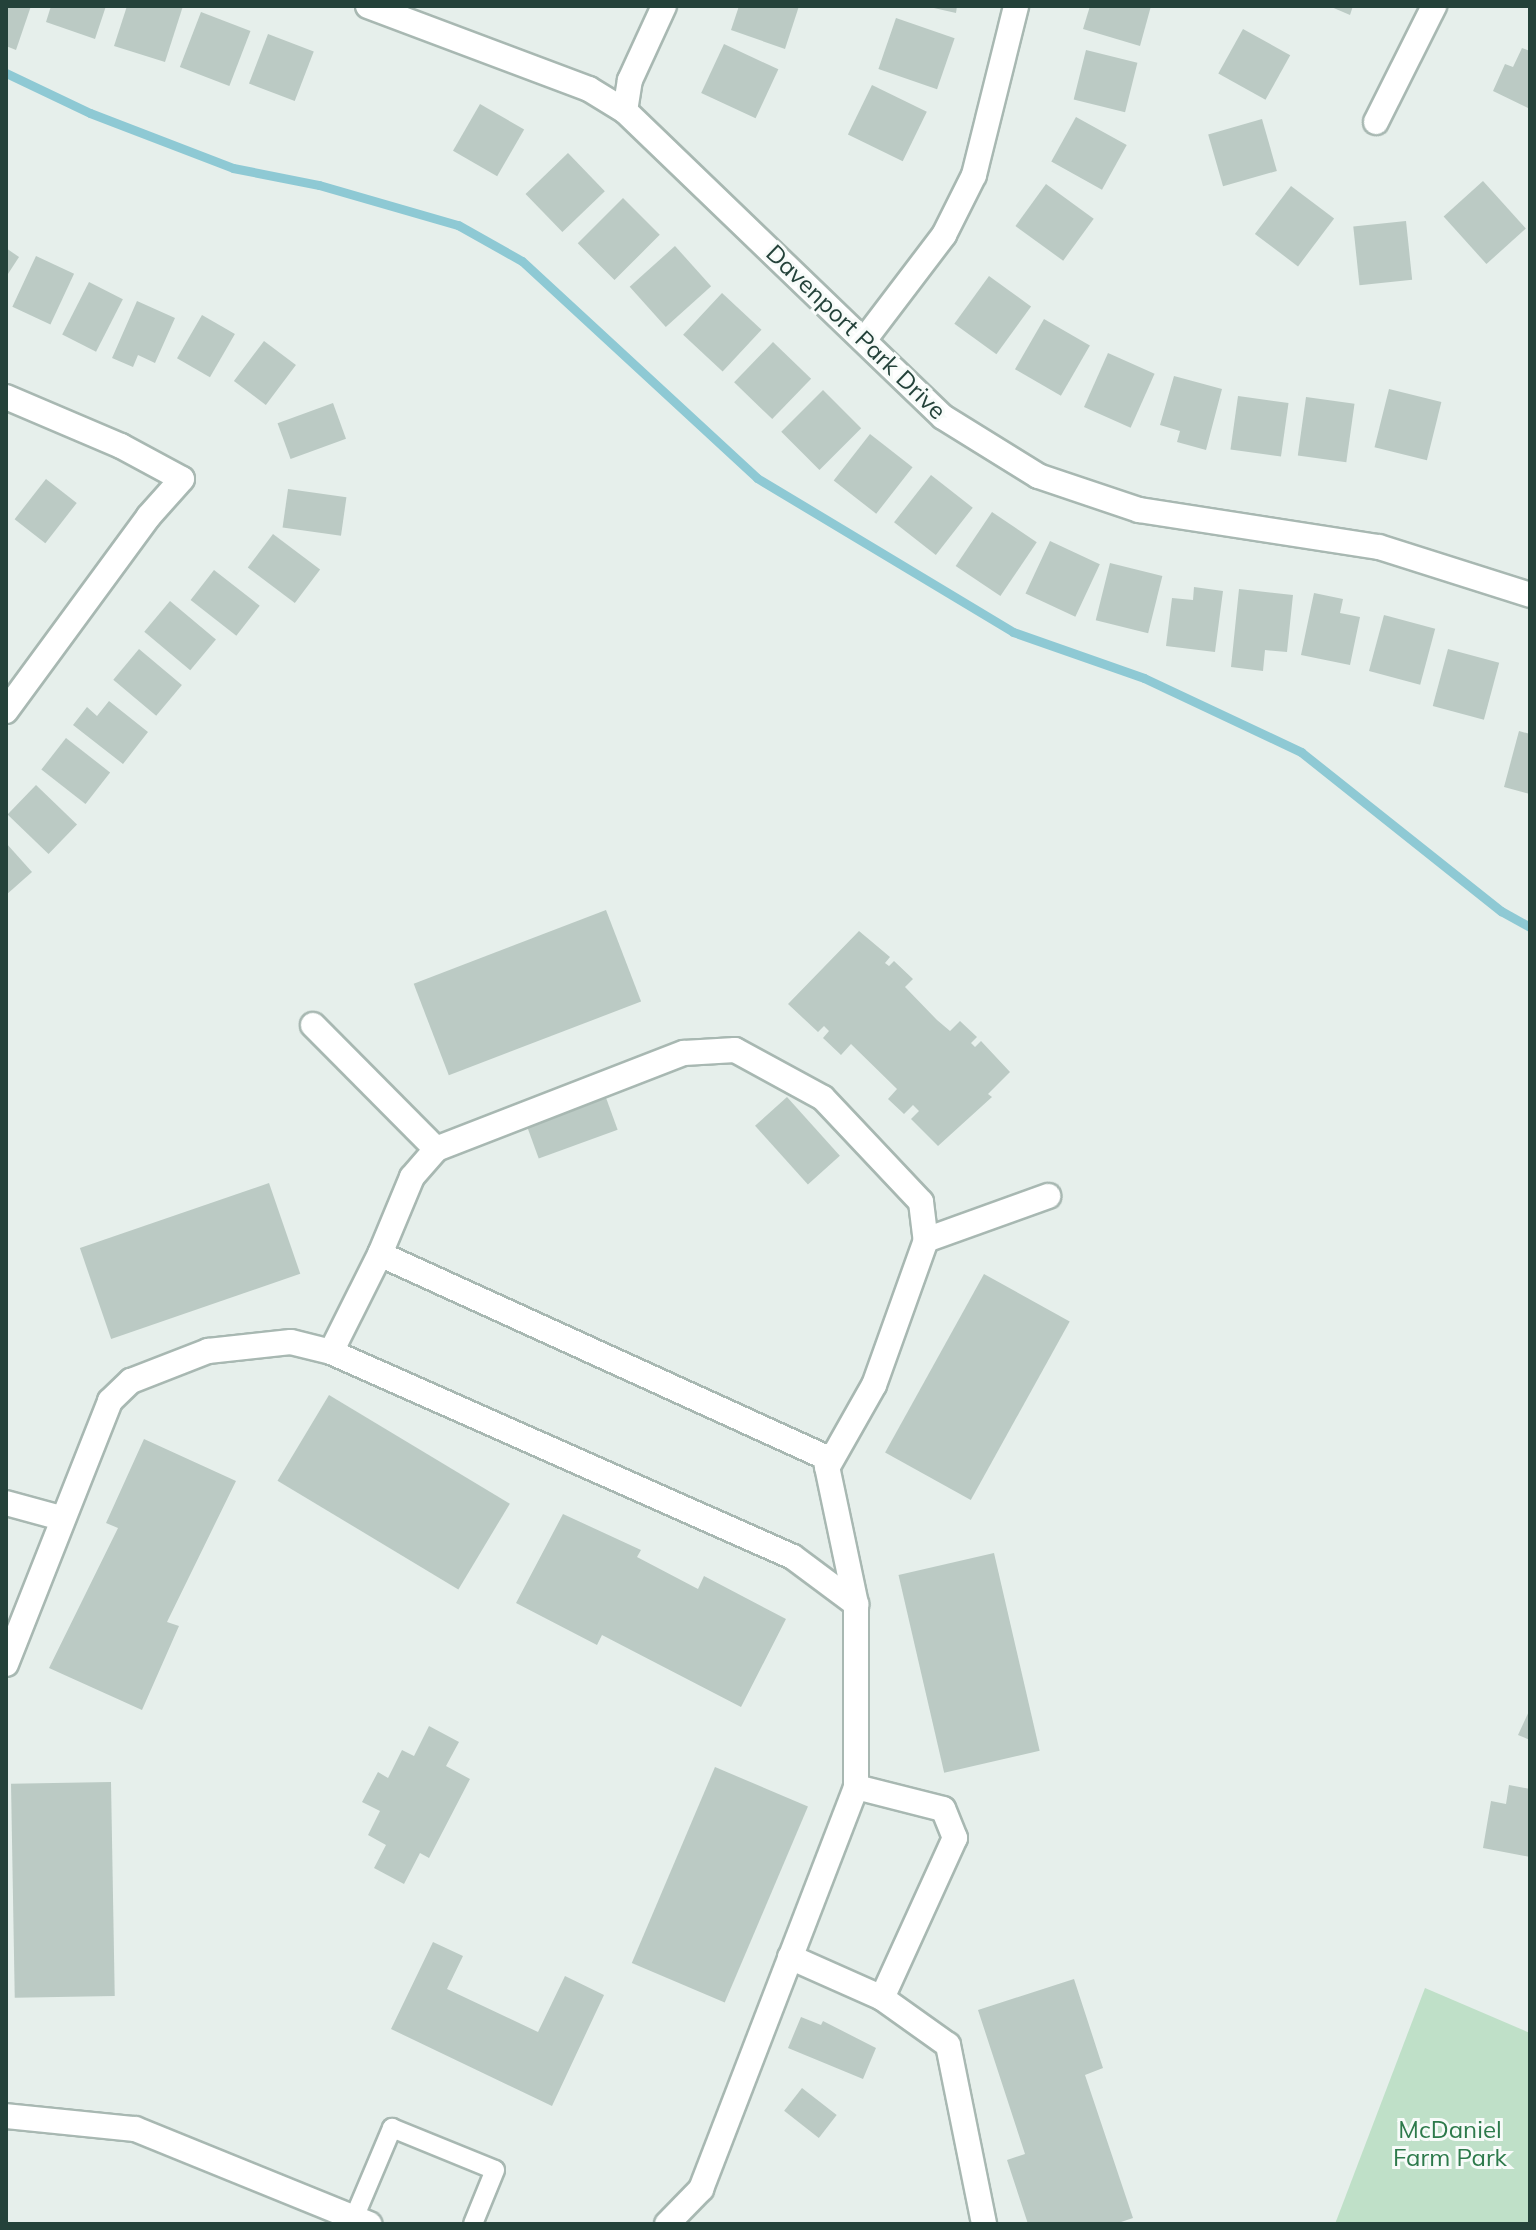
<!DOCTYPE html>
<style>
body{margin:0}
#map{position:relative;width:1536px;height:2230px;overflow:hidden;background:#e6efeb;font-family:Mulish,sans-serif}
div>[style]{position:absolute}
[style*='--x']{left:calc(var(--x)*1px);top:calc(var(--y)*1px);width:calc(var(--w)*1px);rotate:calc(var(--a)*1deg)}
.green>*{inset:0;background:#bfe0c8}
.stream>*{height:9px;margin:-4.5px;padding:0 4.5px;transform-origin:4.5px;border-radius:4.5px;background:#8ec9d4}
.building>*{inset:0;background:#bbcac4;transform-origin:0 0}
.roads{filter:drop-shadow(2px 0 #a8b8b2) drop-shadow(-2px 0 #a8b8b2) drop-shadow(0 2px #a8b8b2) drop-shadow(0 -2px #a8b8b2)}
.lane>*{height:18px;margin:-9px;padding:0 9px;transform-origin:9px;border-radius:9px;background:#fff}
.street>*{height:24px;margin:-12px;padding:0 12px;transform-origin:12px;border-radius:12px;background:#fff}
span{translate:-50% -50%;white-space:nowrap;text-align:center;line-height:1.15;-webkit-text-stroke:6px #f7fbf9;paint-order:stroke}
.street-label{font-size:24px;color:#24423a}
.park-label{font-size:24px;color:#2d7a4b}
.frame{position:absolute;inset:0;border:8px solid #24423a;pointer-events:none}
</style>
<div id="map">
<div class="green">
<i style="clip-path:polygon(1425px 1988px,1530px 2033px,1530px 2224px,1335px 2224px)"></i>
</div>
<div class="stream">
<i style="--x:6;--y:73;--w:93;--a:25.5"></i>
<i style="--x:90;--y:113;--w:153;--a:21"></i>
<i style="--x:233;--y:168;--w:88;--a:11.2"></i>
<i style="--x:319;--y:185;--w:145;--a:16.1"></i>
<i style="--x:458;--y:225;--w:73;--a:29.4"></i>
<i style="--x:522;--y:261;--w:320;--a:42.7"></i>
<i style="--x:757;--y:478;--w:299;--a:31"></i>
<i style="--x:1013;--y:632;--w:139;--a:19.3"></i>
<i style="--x:1144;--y:678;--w:174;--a:25.2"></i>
<i style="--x:1301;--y:752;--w:256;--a:38.5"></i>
<i style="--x:1501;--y:911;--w:33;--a:29"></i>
</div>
<div class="building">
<i style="clip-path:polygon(6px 6px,31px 6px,16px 50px,6px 46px)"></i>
<i style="clip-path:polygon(51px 6px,106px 6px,95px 39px,46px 22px)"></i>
<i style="clip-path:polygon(127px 6px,183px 6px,165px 62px,114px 46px)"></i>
<i style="clip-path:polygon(739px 6px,799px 6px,785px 49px,731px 30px)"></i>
<i style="clip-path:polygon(925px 6px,957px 6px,956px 13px)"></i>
<i style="clip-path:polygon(1090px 6px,1151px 6px,1140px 46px,1083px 29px)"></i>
<i style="clip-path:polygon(1329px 6px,1353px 6px,1350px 15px)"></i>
<i style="left:201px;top:12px;width:53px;height:59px;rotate:21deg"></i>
<i style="left:896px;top:18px;width:62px;height:54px;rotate:19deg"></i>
<i style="left:1243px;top:29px;width:54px;height:51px;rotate:29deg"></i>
<i style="left:268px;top:34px;width:49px;height:53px;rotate:21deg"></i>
<i style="left:724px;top:44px;width:60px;height:54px;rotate:25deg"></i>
<i style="clip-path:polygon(1522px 48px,1530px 51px,1530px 109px,1493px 91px,1505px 64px,1513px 67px)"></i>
<i style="left:1086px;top:50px;width:53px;height:51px;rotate:14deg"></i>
<i style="left:872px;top:85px;width:61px;height:55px;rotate:26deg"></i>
<i style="left:480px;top:104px;width:51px;height:54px;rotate:30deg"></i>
<i style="left:1076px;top:117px;width:58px;height:51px;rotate:29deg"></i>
<i style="left:1262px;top:119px;width:54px;height:56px;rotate:74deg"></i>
<i style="left:568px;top:153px;width:53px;height:59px;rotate:46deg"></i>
<i style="left:1483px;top:181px;width:64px;height:53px;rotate:48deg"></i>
<i style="left:1046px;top:184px;width:59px;height:52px;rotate:36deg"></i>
<i style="left:1291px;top:186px;width:54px;height:60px;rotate:37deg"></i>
<i style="left:623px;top:198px;width:52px;height:64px;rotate:45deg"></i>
<i style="left:1406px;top:221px;width:59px;height:53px;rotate:84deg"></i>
<i style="left:675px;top:246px;width:54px;height:61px;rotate:48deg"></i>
<i style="clip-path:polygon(6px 248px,19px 257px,6px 277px)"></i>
<i style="left:36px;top:256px;width:42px;height:56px;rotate:25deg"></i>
<i style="left:989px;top:276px;width:52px;height:59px;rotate:36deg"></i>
<i style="left:89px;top:282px;width:38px;height:59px;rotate:27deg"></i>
<i style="left:722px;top:293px;width:54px;height:57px;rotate:43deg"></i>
<i style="clip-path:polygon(137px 301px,175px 318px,155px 363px,138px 355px,133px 367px,112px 358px)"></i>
<i style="left:202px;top:315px;width:38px;height:50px;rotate:30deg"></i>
<i style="left:1044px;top:319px;width:53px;height:58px;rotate:30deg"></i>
<i style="left:264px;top:341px;width:40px;height:50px;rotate:37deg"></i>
<i style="left:773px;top:342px;width:53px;height:56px;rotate:44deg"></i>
<i style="left:1108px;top:353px;width:51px;height:59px;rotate:24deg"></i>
<i style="clip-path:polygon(1174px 376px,1222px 389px,1206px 450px,1177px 442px,1180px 431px,1160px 425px)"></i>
<i style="left:1389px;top:389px;width:54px;height:60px;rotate:14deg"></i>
<i style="left:823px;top:390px;width:54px;height:59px;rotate:45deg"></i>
<i style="left:1238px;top:396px;width:51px;height:54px;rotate:8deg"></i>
<i style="left:1306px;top:397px;width:49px;height:59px;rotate:8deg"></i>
<i style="left:333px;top:403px;width:38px;height:59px;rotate:70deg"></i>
<i style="left:870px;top:434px;width:54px;height:59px;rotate:38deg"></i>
<i style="left:931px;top:475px;width:53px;height:60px;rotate:38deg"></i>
<i style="left:46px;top:479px;width:39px;height:51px;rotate:38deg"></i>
<i style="left:288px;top:489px;width:59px;height:39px;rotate:8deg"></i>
<i style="left:992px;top:512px;width:54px;height:65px;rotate:34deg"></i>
<i style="left:273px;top:534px;width:59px;height:42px;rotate:37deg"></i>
<i style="left:1050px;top:541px;width:55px;height:58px;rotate:25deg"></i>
<i style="left:1110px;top:563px;width:54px;height:59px;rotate:14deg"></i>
<i style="left:214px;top:570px;width:58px;height:38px;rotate:38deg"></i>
<i style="clip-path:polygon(1194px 587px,1223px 591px,1215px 652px,1166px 646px,1172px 598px,1193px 600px)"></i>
<i style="clip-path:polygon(1239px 589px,1293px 595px,1287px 652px,1265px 650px,1263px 671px,1231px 667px)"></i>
<i style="clip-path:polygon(1314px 593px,1343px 599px,1340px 613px,1360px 617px,1350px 665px,1301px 655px)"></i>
<i style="left:170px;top:601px;width:60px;height:40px;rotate:40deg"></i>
<i style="left:1384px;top:615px;width:53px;height:58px;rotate:15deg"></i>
<i style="left:139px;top:649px;width:56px;height:40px;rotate:40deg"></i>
<i style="left:1448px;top:649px;width:53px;height:59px;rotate:15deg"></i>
<i style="clip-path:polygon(109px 701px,148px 732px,123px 764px,73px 725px,87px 707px,97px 716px)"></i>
<i style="clip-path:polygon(1519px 731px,1530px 734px,1530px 794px,1504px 787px)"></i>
<i style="left:66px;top:738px;width:56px;height:40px;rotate:38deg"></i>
<i style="left:36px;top:785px;width:57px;height:41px;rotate:44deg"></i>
<i style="clip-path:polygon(6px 843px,32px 872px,6px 895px)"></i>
<i style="left:606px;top:910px;width:98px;height:206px;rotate:69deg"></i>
<i style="clip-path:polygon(859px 931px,890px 957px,885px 963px,889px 966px,894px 961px,913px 979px,905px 987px,937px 1020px,950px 1031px,960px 1021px,977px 1037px,971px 1043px,975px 1047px,981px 1041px,1010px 1072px,988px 1094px,992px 1097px,938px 1146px,911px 1119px,919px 1111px,913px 1105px,904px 1114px,888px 1099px,897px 1089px,851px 1044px,841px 1055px,823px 1038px,829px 1031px,824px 1026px,818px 1032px,788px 1004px)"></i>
<i style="left:605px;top:1095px;width:37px;height:84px;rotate:70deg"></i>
<i style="left:787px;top:1097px;width:79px;height:43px;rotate:48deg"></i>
<i style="left:269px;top:1183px;width:96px;height:200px;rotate:71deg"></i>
<i style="left:984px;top:1274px;width:98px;height:204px;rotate:29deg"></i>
<i style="left:329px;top:1395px;width:211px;height:100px;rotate:31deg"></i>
<i style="clip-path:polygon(144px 1439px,236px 1481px,167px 1622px,179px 1626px,142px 1710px,49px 1668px,118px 1528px,106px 1523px)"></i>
<i style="clip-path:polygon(563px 1514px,641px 1550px,637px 1557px,698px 1589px,704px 1576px,786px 1619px,741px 1707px,602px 1635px,597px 1645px,516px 1603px)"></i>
<i style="left:994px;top:1553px;width:203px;height:98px;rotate:77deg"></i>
<i style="clip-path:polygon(1530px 1709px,1530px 1740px,1518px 1735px)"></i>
<i style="clip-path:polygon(429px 1726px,459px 1742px,446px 1766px,470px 1779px,429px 1858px,420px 1853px,404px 1884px,374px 1868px,386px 1845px,368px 1835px,380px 1811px,362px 1802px,378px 1772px,388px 1778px,402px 1750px,414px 1756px)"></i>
<i style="left:715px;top:1767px;width:101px;height:213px;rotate:23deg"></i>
<i style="left:111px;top:1782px;width:214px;height:100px;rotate:89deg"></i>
<i style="clip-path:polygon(1509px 1785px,1530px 1789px,1530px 1857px,1483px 1848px,1491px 1801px,1506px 1804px)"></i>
<i style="clip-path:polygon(433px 1942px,463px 1956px,447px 1989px,538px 2032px,565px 1976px,604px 1995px,552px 2106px,391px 2029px)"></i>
<i style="clip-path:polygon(1074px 1979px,1103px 2068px,1085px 2075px,1133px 2218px,1115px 2224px,1028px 2224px,1007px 2160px,1025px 2154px,978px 2010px)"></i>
<i style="clip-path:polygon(801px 2017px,821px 2025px,823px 2021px,876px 2048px,863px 2079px,788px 2048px)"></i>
<i style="left:802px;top:2088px;width:44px;height:29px;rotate:38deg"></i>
</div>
<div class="roads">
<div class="lane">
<i style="--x:354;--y:2218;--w:98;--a:-67.1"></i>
<i style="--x:392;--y:2128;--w:111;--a:22.2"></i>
<i style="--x:495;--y:2170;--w:58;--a:112.2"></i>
</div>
<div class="street">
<i style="--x:368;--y:6;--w:236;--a:20.6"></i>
<i style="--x:589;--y:89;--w:42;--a:31.4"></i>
<i style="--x:625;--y:111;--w:441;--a:43.9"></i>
<i style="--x:943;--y:417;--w:112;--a:31.8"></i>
<i style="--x:1038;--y:476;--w:107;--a:18.6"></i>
<i style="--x:1139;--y:510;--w:243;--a:8.8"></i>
<i style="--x:1379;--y:547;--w:158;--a:17.6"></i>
<i style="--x:625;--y:111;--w:31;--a:-81"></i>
<i style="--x:630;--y:80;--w:81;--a:-65.3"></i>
<i style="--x:1376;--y:122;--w:130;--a:-63.4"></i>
<i style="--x:865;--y:339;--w:131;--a:-52.8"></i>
<i style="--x:944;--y:235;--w:67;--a:-63.4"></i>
<i style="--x:974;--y:175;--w:174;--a:-76"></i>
<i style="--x:6;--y:397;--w:125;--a:23.1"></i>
<i style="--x:121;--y:446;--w:69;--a:28.4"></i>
<i style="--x:182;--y:479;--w:50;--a:131.7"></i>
<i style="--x:149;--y:516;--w:242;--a:126.3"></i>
<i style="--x:313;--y:1025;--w:175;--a:45.2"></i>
<i style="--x:926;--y:1240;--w:130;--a:-19.8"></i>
<i style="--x:331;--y:1352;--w:110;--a:-63.4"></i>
<i style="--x:6;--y:1503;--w:57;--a:15.3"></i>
<i style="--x:6;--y:1664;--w:283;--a:-68.4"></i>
<i style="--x:110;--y:1401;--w:29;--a:-44"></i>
<i style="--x:131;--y:1381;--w:83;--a:-21.3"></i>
<i style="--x:208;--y:1351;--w:83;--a:-6.2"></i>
<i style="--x:291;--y:1342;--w:41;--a:14"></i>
<i style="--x:331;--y:1352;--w:505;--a:23.93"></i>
<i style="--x:793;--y:1557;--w:79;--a:36.7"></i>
<i style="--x:790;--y:1957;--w:101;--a:24"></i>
<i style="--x:882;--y:1998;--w:176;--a:-65.5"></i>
<i style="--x:955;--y:1838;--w:31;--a:-112"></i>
<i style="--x:943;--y:1809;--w:90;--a:-165.8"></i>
<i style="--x:882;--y:1998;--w:81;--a:35.5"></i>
<i style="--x:948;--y:2045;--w:183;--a:78.6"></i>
<i style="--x:6;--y:2116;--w:130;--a:5.8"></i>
<i style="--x:135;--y:2129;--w:253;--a:22.1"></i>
<i style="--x:667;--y:2224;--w:49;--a:-45.8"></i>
<i style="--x:701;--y:2189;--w:431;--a:-68.9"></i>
<i style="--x:856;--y:1787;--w:183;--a:-90"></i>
<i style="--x:856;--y:1604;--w:150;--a:-101.9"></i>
<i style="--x:825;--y:1457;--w:489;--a:-155.5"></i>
<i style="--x:380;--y:1254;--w:83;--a:-67.4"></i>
<i style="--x:412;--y:1177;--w:37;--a:-49"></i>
<i style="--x:436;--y:1149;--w:266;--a:-21.2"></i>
<i style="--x:684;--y:1053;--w:51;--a:-3.4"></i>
<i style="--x:735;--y:1050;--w:100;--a:28.6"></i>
<i style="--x:823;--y:1098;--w:143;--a:46.7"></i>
<i style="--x:921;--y:1202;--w:38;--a:83"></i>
<i style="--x:926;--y:1240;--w:154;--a:109.7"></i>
<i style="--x:874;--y:1385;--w:95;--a:119.5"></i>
</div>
</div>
<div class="street-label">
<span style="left:856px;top:332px;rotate:44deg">Davenport Park Drive</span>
</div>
<div class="park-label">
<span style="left:1450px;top:2144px">McDaniel<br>Farm Park</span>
</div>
<div class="frame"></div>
</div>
